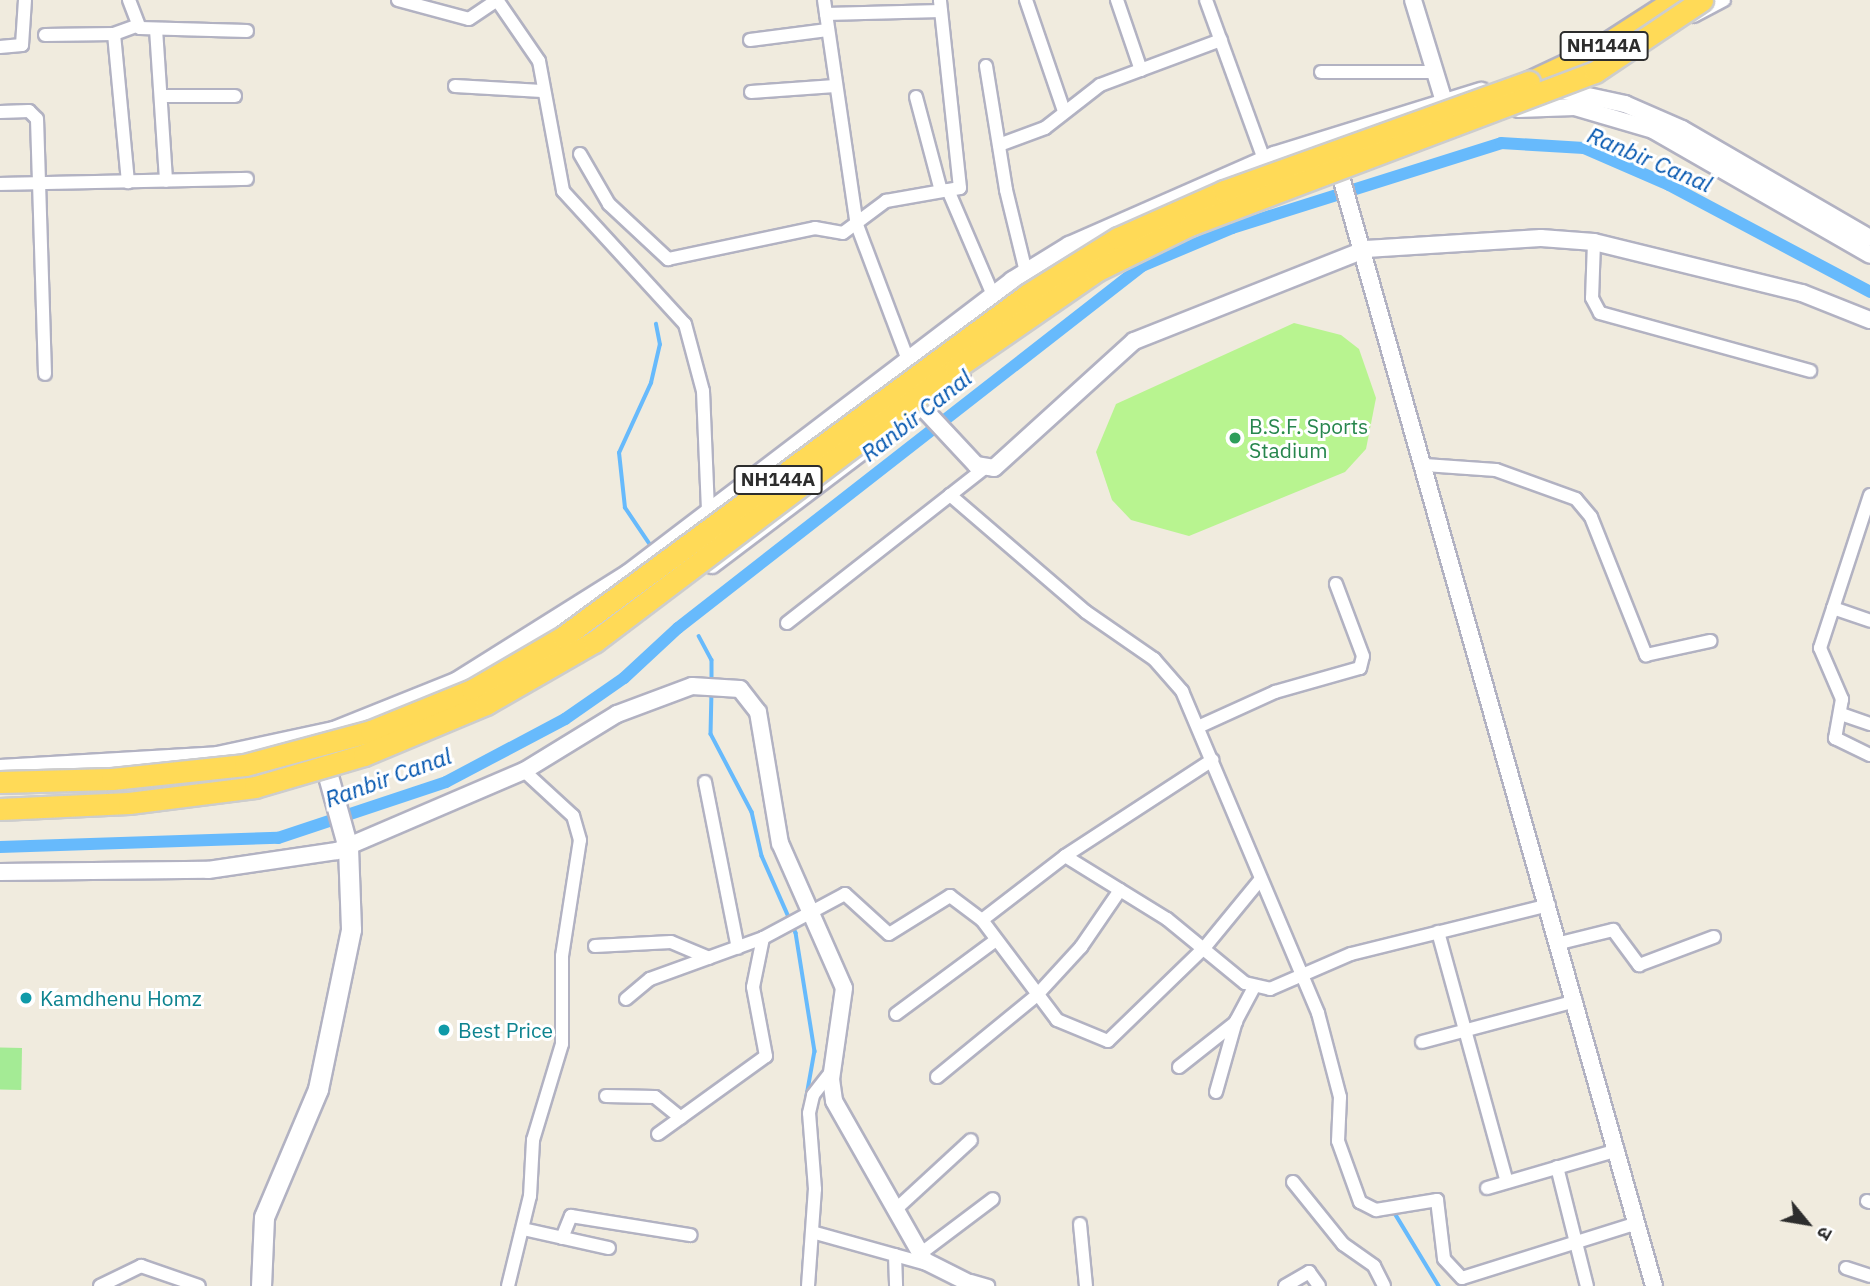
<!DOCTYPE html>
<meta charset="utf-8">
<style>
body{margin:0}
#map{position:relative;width:1870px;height:1286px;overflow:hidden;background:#f0ebde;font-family:"IBM Plex Sans","Noto Sans Devanagari",sans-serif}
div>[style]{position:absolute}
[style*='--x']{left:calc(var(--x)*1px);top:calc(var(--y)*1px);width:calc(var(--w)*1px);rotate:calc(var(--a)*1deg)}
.green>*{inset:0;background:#a4eb95;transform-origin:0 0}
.pitch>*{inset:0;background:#b8f490}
.stream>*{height:3.5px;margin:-1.75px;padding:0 1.75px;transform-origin:1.75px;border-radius:1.75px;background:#67bafc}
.canal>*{height:12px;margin:-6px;padding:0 6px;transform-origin:6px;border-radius:6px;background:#67bafc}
.roads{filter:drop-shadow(2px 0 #b2b2c2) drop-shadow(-2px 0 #b2b2c2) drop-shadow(0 2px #b2b2c2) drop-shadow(0 -2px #b2b2c2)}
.minor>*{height:12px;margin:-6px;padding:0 6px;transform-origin:6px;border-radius:6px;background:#fff}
.tertiary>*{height:16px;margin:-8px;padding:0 8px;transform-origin:8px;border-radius:8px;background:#fff}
.secondary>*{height:19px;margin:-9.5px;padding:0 9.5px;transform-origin:9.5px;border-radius:9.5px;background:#fff}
.trunk>*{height:21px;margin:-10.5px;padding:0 10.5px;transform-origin:10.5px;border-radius:10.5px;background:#ffda57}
.bridges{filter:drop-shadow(2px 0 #cdcdcd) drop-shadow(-2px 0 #cdcdcd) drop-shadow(0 2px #cdcdcd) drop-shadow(0 -2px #cdcdcd)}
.trunk-bridge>*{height:21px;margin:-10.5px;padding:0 10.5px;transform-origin:10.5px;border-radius:10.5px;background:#ffda57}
.dots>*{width:19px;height:19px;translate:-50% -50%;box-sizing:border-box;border:4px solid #fff;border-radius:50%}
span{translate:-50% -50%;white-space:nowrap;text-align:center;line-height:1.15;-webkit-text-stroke:6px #fff;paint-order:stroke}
.shield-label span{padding:2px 5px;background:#fff;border:2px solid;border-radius:5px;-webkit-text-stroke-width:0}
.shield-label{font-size:19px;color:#2d2d2d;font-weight:700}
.leisure-label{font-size:21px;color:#27864d}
.left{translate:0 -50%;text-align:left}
.culture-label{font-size:21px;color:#0d838f}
.water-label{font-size:23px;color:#0054ae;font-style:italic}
.north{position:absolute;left:1772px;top:1188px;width:70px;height:70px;-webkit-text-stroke:5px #fff;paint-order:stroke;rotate:120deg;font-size:19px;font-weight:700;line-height:28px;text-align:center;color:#2d2d2d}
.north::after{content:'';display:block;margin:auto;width:24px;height:32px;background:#2d2d2d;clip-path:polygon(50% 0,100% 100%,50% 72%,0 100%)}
</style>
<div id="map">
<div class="green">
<i style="left:22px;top:1048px;width:42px;height:22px;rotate:91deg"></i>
</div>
<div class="pitch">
<i style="clip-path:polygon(1294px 323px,1341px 335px,1359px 349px,1376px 398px,1366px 449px,1345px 472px,1189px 536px,1131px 520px,1112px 500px,1096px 452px,1116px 404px)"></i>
</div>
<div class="stream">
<i style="--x:652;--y:548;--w:48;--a:-124"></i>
<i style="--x:625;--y:508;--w:55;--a:-96.2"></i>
<i style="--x:619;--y:453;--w:77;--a:-65.4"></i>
<i style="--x:651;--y:383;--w:39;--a:-77"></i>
<i style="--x:660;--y:345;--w:21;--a:-101"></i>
<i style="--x:699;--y:636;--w:27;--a:62"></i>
<i style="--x:712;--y:660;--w:23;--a:90"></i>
<i style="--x:712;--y:691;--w:43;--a:91.3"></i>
<i style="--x:711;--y:734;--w:88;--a:62.3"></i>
<i style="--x:752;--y:812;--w:45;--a:77.2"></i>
<i style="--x:762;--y:856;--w:84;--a:66.2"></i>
<i style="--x:796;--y:933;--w:120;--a:80.9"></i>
<i style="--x:815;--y:1051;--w:46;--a:100.1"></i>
<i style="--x:1396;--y:1215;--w:83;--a:58.8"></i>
<i style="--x:803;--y:1273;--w:27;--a:-86"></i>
</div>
<div class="canal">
<i style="--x:0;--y:847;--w:278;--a:-1.9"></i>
<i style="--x:278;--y:838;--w:177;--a:-18.4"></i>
<i style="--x:446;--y:782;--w:135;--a:-27.9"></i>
<i style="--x:565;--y:719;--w:72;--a:-34.8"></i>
<i style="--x:624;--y:678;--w:74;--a:-42.8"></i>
<i style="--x:678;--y:628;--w:589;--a:-37.96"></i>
<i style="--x:1142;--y:266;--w:98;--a:-22.9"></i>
<i style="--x:1232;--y:228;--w:282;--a:-17.5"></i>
<i style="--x:1501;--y:143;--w:83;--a:3.4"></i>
<i style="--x:1584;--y:148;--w:93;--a:23.5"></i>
<i style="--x:1669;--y:185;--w:228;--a:28"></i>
</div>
<div class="roads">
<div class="minor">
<i style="--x:129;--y:0;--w:30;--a:69"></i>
<i style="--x:140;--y:28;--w:107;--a:1.6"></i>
<i style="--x:398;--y:0;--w:73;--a:15"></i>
<i style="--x:469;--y:19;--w:34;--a:-34"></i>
<i style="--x:497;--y:0;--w:74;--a:55.5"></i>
<i style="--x:539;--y:61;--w:132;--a:79.5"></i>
<i style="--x:563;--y:191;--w:180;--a:47.5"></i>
<i style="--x:685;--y:324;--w:69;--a:75"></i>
<i style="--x:703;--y:391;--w:121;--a:87.6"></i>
<i style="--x:824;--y:0;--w:227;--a:81.7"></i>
<i style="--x:857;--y:225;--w:144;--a:69.3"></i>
<i style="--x:1026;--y:0;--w:117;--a:71.1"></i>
<i style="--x:1117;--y:0;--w:74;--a:71.1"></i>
<i style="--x:1206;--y:0;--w:169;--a:70"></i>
<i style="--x:826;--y:14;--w:115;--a:-1.5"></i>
<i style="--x:1694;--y:16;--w:34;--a:-28"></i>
<i style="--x:156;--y:29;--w:152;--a:86.2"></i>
<i style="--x:114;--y:34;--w:149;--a:84.6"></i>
<i style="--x:45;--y:35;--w:69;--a:-0.8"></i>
<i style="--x:114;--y:34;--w:23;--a:-20"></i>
<i style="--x:750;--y:40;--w:78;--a:-7.4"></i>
<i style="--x:0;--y:47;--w:22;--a:-5"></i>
<i style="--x:22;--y:45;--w:45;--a:-86.2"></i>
<i style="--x:986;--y:66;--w:126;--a:80.8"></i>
<i style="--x:1006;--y:190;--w:84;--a:76.3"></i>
<i style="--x:1321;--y:72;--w:112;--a:0"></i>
<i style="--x:455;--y:86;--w:87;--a:3.3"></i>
<i style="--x:751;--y:92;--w:84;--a:-4.1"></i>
<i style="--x:161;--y:96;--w:74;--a:0"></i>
<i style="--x:916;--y:97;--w:97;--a:75.1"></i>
<i style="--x:0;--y:112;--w:29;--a:-2"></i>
<i style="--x:29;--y:111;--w:11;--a:45"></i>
<i style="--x:37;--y:119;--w:255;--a:88.2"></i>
<i style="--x:999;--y:145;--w:49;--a:-20.3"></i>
<i style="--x:1045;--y:128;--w:70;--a:-38"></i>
<i style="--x:1100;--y:85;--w:129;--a:-20.4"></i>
<i style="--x:580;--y:154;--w:58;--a:59.9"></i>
<i style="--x:609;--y:204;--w:81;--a:43"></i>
<i style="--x:668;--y:259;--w:150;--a:-11.9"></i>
<i style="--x:815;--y:228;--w:28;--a:10"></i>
<i style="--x:843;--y:233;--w:54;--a:-36.7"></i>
<i style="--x:886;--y:201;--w:75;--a:-10"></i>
<i style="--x:960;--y:188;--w:189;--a:-96.1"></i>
<i style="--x:0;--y:184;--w:247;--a:-1.2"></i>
<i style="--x:948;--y:190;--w:114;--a:66.8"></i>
<i style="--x:1594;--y:242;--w:56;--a:92"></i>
<i style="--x:1592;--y:298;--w:17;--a:62"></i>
<i style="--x:1600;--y:313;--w:218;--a:15.4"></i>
<i style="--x:1425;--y:465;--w:71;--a:4"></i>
<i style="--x:1496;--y:470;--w:85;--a:19.9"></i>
<i style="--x:1576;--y:499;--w:23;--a:50"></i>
<i style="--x:1591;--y:517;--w:149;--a:68.3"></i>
<i style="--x:1646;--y:655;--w:66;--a:-12.3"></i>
<i style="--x:950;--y:495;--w:179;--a:40.7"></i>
<i style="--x:1086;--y:612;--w:83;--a:34.7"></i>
<i style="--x:1154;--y:659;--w:43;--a:48.8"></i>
<i style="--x:1182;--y:691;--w:350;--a:67.1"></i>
<i style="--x:1318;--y:1013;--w:87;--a:75.3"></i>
<i style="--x:1340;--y:1097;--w:44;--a:92.6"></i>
<i style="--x:1338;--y:1141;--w:65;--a:70.2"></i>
<i style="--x:1360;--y:1202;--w:18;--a:27"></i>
<i style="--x:1376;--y:1210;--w:62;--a:-9.3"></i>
<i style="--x:1437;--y:1200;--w:59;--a:83.2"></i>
<i style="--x:1444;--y:1259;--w:26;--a:47"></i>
<i style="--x:1462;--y:1278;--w:183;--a:-17.4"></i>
<i style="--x:1870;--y:495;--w:161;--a:108.1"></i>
<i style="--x:1820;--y:648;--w:56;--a:66.7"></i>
<i style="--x:1842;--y:699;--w:40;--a:100"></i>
<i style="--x:1835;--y:738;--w:39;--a:26"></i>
<i style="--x:1833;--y:608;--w:39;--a:19"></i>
<i style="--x:787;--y:623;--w:251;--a:-38.1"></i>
<i style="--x:1841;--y:714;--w:31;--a:19"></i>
<i style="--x:1198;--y:727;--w:85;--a:-24.4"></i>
<i style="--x:1275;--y:692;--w:88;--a:-15.8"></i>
<i style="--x:1360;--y:668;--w:12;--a:-76"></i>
<i style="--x:1363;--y:656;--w:77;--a:-110.6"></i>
<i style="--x:705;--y:782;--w:169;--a:78.8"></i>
<i style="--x:1065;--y:856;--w:120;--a:31.7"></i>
<i style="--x:1167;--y:919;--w:101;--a:39.4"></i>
<i style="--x:1245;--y:983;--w:26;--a:13"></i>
<i style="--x:1270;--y:989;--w:88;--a:-23.4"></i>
<i style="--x:1351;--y:954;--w:204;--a:-13.9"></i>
<i style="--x:982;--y:920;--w:105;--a:-37.6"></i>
<i style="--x:1065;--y:856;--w:176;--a:-33.1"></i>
<i style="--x:1438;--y:932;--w:259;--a:74.6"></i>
<i style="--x:1560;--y:943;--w:55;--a:-13.8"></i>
<i style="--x:1613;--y:930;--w:44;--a:53.4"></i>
<i style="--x:1639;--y:965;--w:80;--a:-20.5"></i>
<i style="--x:595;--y:946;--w:76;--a:-3"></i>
<i style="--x:671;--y:942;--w:41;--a:22.8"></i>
<i style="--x:626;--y:999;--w:31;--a:-40"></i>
<i style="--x:650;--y:979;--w:120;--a:-19.9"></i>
<i style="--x:763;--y:938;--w:93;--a:-28.2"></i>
<i style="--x:845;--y:894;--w:59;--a:42.3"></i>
<i style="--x:889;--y:934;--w:72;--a:-31.9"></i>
<i style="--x:950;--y:896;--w:40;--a:37"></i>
<i style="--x:982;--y:920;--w:125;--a:53.1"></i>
<i style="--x:1057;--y:1020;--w:55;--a:22.4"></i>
<i style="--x:1108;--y:1041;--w:135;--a:-44.1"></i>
<i style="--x:1205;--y:947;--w:87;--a:-50.6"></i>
<i style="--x:896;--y:1014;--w:124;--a:-36.5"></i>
<i style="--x:1422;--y:1042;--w:159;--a:-14.9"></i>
<i style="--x:1179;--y:1067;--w:73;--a:-38.3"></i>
<i style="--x:937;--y:1077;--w:128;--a:-39.3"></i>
<i style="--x:1036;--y:996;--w:67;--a:-47.4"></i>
<i style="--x:1081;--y:947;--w:69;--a:-55.6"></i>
<i style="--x:1216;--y:1092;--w:74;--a:-74.3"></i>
<i style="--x:1236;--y:1021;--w:38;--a:-62"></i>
<i style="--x:606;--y:1096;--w:49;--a:1.2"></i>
<i style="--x:655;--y:1097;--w:33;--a:39"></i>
<i style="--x:658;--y:1134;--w:133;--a:-35.8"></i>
<i style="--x:766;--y:1056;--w:70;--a:-100.7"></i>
<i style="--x:753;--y:987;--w:50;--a:-78.5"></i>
<i style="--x:1557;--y:1167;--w:123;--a:75.9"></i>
<i style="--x:1293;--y:1182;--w:80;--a:51.1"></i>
<i style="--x:1343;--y:1244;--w:38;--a:35"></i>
<i style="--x:1374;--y:1266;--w:22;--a:63"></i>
<i style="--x:1487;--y:1188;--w:136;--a:-16.2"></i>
<i style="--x:1867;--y:1201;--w:3;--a:18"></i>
<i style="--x:895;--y:1210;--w:103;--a:-42.6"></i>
<i style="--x:1080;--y:1224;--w:62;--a:84.5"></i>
<i style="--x:523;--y:1229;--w:88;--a:12.5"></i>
<i style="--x:812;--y:1232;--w:123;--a:15.6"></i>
<i style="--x:562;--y:1238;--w:24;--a:-68"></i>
<i style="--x:571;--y:1216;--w:121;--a:9.1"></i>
<i style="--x:920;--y:1254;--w:91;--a:-37"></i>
<i style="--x:895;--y:1255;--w:31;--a:88"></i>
<i style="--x:1846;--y:1268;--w:25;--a:18"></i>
<i style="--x:971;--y:1281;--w:18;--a:16"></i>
<i style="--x:100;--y:1286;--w:46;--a:-26"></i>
<i style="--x:141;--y:1266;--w:61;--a:19"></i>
<i style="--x:508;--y:1286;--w:93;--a:-76.3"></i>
<i style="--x:530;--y:1196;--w:56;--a:-86.9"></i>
<i style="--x:533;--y:1140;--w:100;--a:-73.2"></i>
<i style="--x:562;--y:1044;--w:88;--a:-90"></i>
<i style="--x:562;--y:956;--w:117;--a:-81.2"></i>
<i style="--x:580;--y:840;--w:25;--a:-106"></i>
<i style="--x:573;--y:816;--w:67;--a:-137.4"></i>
<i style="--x:808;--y:1286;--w:97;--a:-85.9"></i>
<i style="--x:815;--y:1189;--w:76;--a:-94.5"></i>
<i style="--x:809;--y:1113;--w:18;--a:-77"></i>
<i style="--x:813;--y:1095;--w:29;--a:-52"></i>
<i style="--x:1285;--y:1286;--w:28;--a:-30"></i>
<i style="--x:1309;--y:1272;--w:17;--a:54"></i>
</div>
<div class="tertiary">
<i style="--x:1413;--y:0;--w:113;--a:73"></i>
<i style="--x:1556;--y:89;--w:71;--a:12.3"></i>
<i style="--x:1625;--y:104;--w:62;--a:23.7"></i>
<i style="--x:1682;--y:129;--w:217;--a:30.1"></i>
<i style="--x:1518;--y:109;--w:57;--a:-2"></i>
<i style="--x:1575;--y:107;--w:81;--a:16.4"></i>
<i style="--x:1653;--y:130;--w:250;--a:29.9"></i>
<i style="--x:1341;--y:177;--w:1152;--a:74.24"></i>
<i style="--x:922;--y:407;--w:79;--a:47"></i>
<i style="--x:976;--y:465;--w:18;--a:9"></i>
<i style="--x:994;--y:468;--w:189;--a:-42.2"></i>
<i style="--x:1134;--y:341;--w:250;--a:-21.6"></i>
<i style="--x:1366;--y:249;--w:175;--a:-3.6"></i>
<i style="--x:1541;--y:238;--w:53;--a:4.3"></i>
<i style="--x:1594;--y:242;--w:214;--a:13.8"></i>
<i style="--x:1802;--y:293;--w:73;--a:21.7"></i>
<i style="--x:712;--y:565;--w:313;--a:-37.1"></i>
<i style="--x:0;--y:768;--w:217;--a:-3.4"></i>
<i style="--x:217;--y:755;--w:120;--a:-12.1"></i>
<i style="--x:334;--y:730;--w:131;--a:-21.9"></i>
<i style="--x:456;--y:681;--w:203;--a:-32.1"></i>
<i style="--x:628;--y:573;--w:483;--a:-37.3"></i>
<i style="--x:1012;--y:280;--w:67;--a:-31.6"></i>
<i style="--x:1069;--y:245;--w:224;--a:-23.7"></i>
<i style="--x:1274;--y:155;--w:217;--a:-17.2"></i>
<i style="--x:0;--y:872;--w:208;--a:-0.6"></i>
<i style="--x:208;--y:870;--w:130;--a:-8.4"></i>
<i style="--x:337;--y:851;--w:203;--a:-23.2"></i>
<i style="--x:524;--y:771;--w:109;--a:-31.5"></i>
<i style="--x:617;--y:714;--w:80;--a:-20.5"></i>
<i style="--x:692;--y:686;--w:48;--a:3.6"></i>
<i style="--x:740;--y:689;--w:29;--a:52"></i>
<i style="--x:758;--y:712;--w:133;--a:80.5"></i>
<i style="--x:780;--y:843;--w:158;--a:66.2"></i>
<i style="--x:844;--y:988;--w:92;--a:98.1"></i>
<i style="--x:831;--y:1079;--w:22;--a:82"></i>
<i style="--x:834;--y:1101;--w:184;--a:60.4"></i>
<i style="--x:925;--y:1261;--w:56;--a:26.6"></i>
</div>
<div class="secondary">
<i style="--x:261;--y:1286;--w:69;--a:-87.5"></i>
<i style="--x:264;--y:1217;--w:139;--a:-67.1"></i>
<i style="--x:318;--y:1089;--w:163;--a:-78.3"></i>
<i style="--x:351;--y:929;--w:81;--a:-92.1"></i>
<i style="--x:348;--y:848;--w:98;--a:-105.5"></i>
<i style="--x:322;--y:754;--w:25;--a:-63"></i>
</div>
<div class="trunk">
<i style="--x:1529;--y:82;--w:73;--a:-25.2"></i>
<i style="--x:1595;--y:51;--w:94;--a:-32.8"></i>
</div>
</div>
<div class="bridges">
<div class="trunk-bridge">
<i style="--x:0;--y:782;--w:112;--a:-1.5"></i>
<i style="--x:112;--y:779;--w:134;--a:-6"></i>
<i style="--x:245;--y:765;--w:131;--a:-15.1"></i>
<i style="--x:371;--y:731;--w:109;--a:-22.1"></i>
<i style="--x:472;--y:690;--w:105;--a:-30.2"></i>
<i style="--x:563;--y:637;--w:576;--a:-36.39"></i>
<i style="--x:1027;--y:295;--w:107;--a:-32.1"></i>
<i style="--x:1118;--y:238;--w:116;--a:-23.9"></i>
<i style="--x:1224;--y:191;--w:324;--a:-19.7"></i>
<i style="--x:0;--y:809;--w:129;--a:-2.7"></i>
<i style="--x:129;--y:803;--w:127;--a:-7.2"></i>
<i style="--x:255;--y:787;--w:114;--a:-16.4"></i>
<i style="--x:364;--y:755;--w:132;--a:-22.7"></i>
<i style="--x:486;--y:704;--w:125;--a:-29.9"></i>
<i style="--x:594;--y:642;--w:454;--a:-37.1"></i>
<i style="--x:956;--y:368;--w:170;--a:-34.7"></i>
<i style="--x:1096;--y:271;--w:105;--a:-26.1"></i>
<i style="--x:1190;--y:225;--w:433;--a:-20.7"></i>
<i style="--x:1595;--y:72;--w:129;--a:-33.9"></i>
</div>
</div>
<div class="dots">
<i style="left:1235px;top:438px;background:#2e9e5b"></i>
<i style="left:26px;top:998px;background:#0f9aa8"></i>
<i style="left:444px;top:1030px;background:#0f9aa8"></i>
</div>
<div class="shield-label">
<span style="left:1604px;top:46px">NH144A</span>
<span style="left:778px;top:480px">NH144A</span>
</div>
<div class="leisure-label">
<span class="left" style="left:1249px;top:438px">B.S.F. Sports<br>Stadium</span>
</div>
<div class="culture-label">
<span class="left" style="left:40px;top:998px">Kamdhenu Homz</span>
<span class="left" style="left:458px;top:1030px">Best Price</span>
</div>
<div class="water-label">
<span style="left:1650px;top:159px;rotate:23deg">Ranbir Canal</span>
<span style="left:916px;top:415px;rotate:-38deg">Ranbir Canal</span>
<span style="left:388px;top:777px;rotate:-20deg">Ranbir Canal</span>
</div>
<div class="north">उ</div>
</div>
